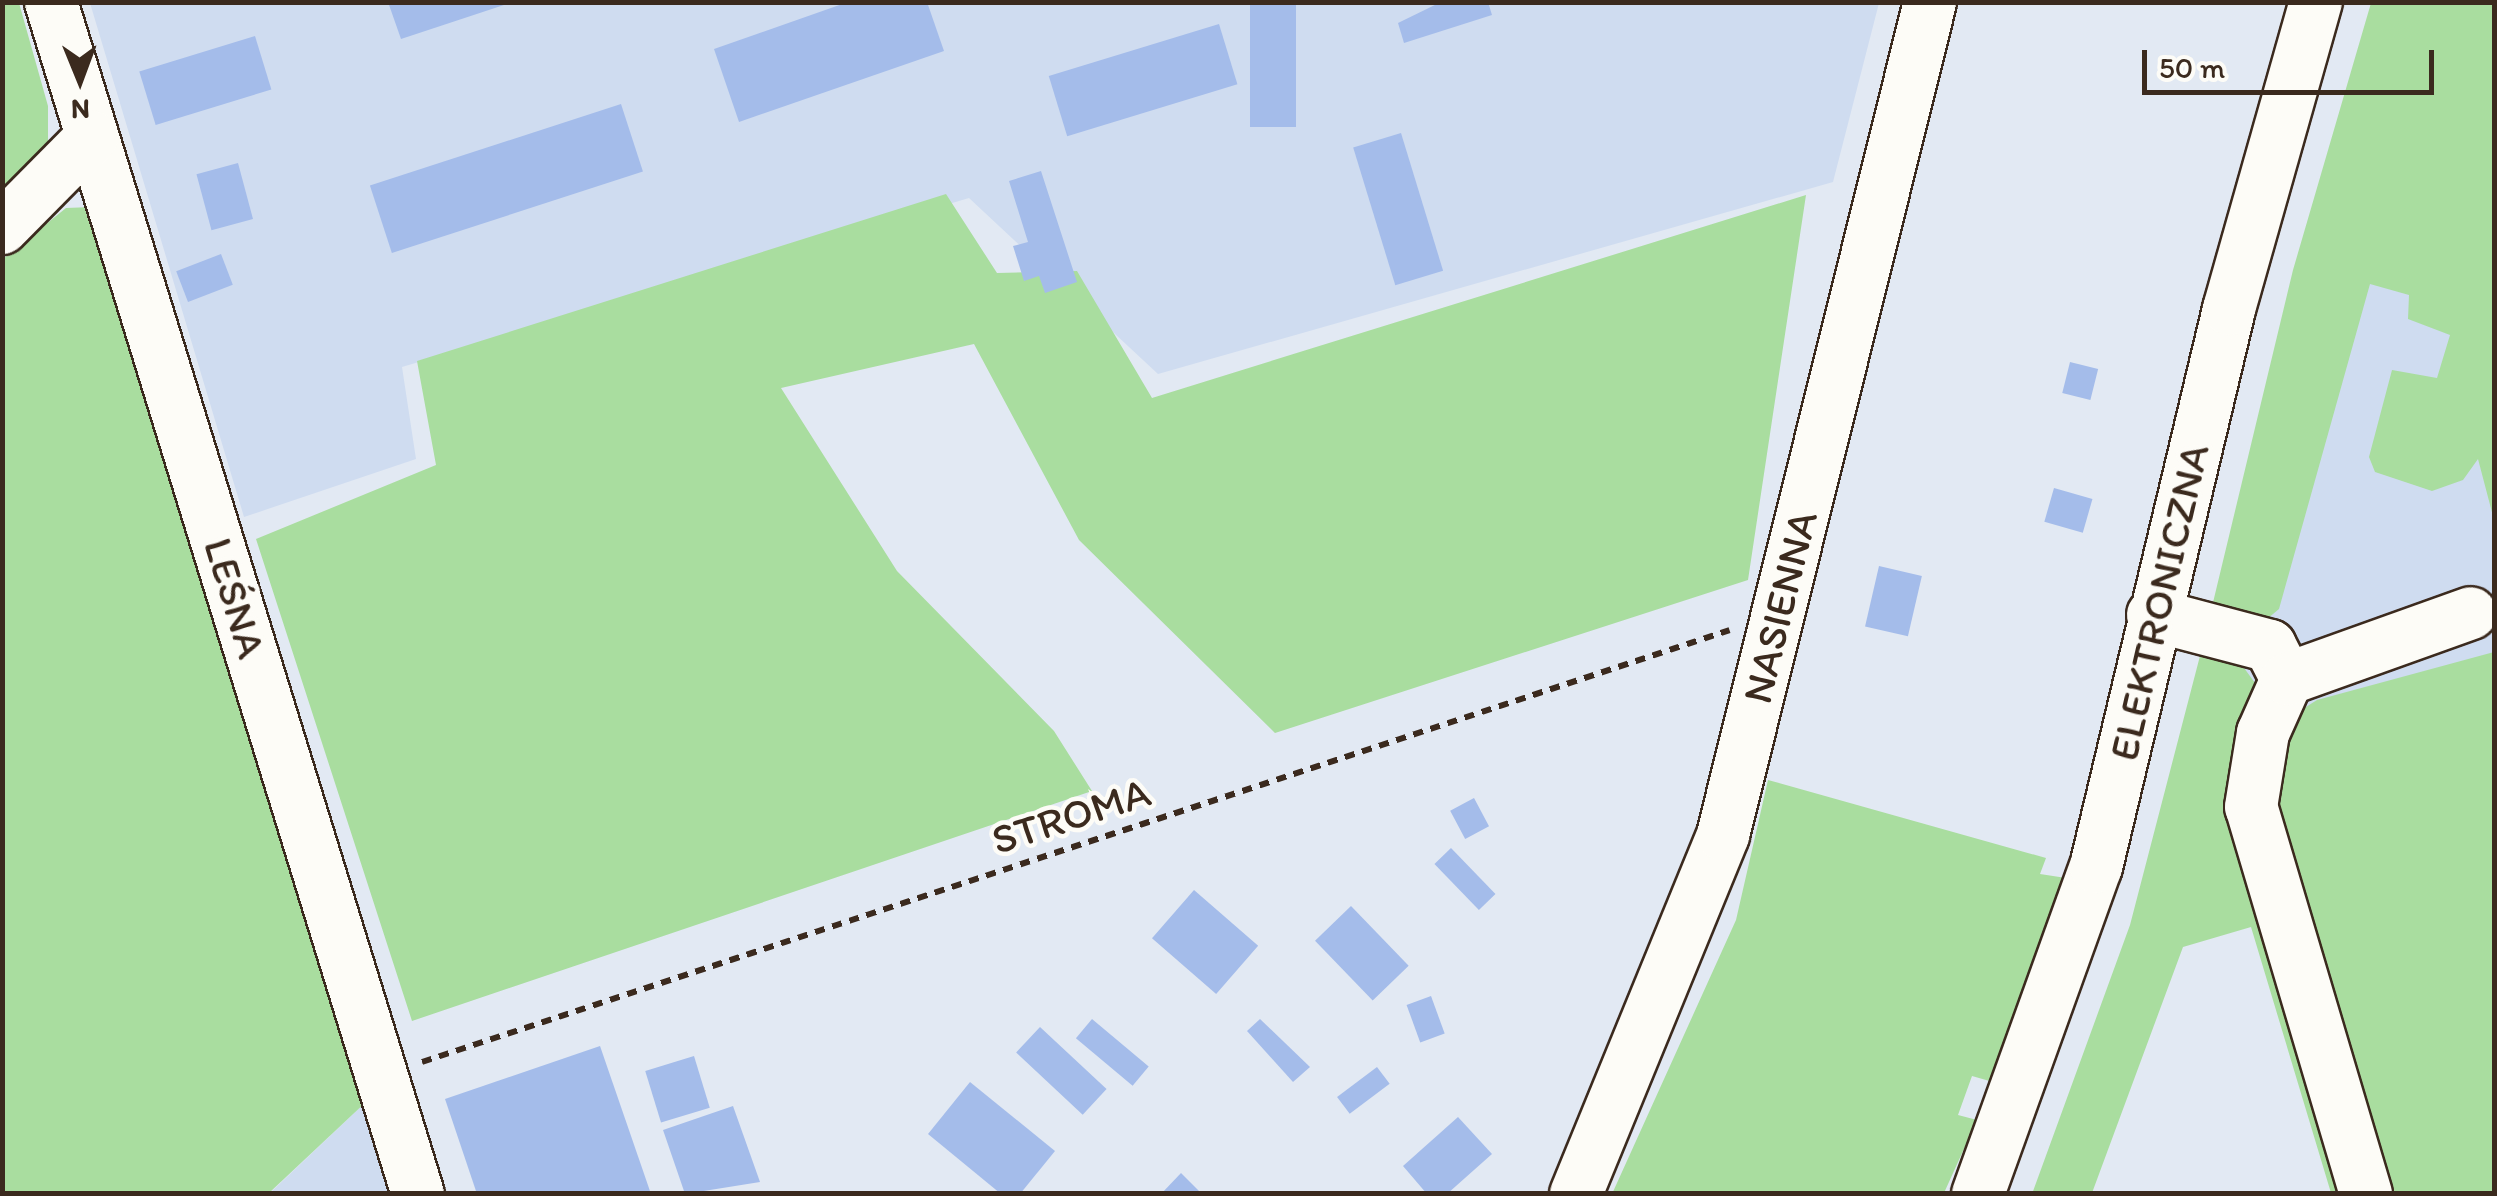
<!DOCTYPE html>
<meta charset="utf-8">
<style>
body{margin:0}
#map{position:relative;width:2497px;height:1196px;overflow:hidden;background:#e2e9f3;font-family:Itim,sans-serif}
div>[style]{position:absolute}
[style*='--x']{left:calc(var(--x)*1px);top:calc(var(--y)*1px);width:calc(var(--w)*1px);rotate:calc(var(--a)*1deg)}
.built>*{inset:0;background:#cfdcf0}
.green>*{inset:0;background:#a9dd9f}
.building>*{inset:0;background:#a4bcea;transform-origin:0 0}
.path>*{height:6px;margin-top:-3px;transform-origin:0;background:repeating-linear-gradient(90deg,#3b2a1e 0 10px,transparent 0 18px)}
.roads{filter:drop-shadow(2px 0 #3b2a1e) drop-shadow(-2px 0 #3b2a1e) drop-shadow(0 2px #3b2a1e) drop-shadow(0 -2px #3b2a1e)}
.minor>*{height:52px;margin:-26px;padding:0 26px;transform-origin:26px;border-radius:26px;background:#fdfcf7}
span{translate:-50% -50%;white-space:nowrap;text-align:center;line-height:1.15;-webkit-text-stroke:9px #fdfcf7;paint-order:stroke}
.street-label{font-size:42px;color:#3b2a1e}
.frame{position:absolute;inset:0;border:5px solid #3b2a1e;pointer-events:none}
.north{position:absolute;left:30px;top:30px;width:100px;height:100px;-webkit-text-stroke:8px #fdfcf7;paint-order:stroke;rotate:179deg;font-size:28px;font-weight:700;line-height:40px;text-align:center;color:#3b2a1e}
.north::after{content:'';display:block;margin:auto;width:35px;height:45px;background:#3b2a1e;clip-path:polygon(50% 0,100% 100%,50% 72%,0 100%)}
.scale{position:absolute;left:2142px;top:50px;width:292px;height:45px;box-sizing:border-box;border:5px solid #3b2a1e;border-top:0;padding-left:12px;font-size:30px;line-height:35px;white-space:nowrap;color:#3b2a1e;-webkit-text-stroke:8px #fdfcf7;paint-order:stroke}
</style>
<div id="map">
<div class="built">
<i style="clip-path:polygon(90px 3px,1879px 3px,1833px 182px,1158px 374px,969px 198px,402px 367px,416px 459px,244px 517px)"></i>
<i style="clip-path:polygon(2380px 3px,2494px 3px,2494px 1193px,2227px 815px,2180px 770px)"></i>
<i style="clip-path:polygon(367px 1101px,395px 1193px,269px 1194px,347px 1120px)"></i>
</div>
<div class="green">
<i style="clip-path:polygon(3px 3px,19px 3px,48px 106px,48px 145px,3px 201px)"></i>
<i style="clip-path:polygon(2371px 3px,2494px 3px,2494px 520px,2478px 459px,2463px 480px,2432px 491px,2375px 472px,2369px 457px,2392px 370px,2437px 378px,2450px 335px,2408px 319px,2409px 295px,2370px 284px,2279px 609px,2267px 619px,2210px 615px,2293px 270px)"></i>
<i style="clip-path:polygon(946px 194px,997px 273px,1077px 271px,1152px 398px,1806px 195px,1748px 580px,1275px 733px,1079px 540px,974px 344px,781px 388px,897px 571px,1054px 731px,1092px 791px,412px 1021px,256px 539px,436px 465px,417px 361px)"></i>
<i style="clip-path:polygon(92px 207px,367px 1101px,269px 1193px,3px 1194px,3px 259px,66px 208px)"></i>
<i style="clip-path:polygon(2201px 652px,2239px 661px,2255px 683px,2235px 825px,2340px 1193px,2331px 1193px,2251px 927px,2183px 947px,2092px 1193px,2032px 1194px,2130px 925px)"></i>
<i style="clip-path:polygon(2494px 652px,2494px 1193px,2388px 1193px,2276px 802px,2285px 740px,2298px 712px,2317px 700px)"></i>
<i style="clip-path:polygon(1768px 780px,2046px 858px,2040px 874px,2066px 878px,1993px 1082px,1972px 1076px,1958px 1115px,1977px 1120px,1944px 1193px,1612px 1194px,1736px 920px)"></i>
</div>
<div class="building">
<i style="clip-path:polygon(388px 2px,510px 2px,510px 3px,401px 39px)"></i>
<i style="clip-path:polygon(848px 2px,927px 2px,944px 51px,739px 122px,714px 49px)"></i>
<i style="left:1250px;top:2px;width:46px;height:125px"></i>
<i style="clip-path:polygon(1441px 2px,1488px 2px,1492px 15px,1404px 43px,1398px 23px)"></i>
<i style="left:1219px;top:24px;width:63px;height:178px;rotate:73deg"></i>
<i style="left:255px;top:36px;width:56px;height:121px;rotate:73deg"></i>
<i style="left:621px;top:104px;width:71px;height:264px;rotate:72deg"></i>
<i style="left:1401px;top:133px;width:144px;height:50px;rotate:73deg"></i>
<i style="left:238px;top:163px;width:58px;height:43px;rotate:75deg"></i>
<i style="clip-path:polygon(1041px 171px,1077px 282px,1045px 293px,1039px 276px,1024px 281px,1013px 246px,1028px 242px,1009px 181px)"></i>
<i style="left:221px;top:254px;width:33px;height:48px;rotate:69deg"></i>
<i style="left:2070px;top:362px;width:29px;height:32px;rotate:14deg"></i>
<i style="left:2054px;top:488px;width:40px;height:35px;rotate:16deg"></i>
<i style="left:1879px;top:566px;width:44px;height:62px;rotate:13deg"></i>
<i style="left:1474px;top:798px;width:32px;height:27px;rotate:62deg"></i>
<i style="left:1451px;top:848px;width:64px;height:23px;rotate:46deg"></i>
<i style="left:1194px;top:890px;width:85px;height:64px;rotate:41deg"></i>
<i style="left:1351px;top:906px;width:83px;height:50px;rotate:46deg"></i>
<i style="left:1431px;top:996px;width:40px;height:26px;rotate:70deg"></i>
<i style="left:1092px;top:1019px;width:74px;height:25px;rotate:40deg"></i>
<i style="clip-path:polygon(1260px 1019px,1310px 1067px,1293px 1082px,1247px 1031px)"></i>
<i style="left:1040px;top:1027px;width:91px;height:35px;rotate:43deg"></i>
<i style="clip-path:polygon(600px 1046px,651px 1194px,477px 1194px,445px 1099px)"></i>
<i style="left:694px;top:1056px;width:54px;height:51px;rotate:73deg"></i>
<i style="left:1377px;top:1067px;width:21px;height:50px;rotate:53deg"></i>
<i style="clip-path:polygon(970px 1082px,1055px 1151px,1020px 1194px,1001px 1194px,928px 1134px)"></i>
<i style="clip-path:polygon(733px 1106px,760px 1182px,685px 1194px,663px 1130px)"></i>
<i style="clip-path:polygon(1458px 1117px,1492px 1154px,1447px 1194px,1427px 1194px,1403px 1166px)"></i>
<i style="clip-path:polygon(1181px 1173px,1202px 1194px,1161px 1194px)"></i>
</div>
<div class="path">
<i style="--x:422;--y:1062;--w:1377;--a:-18.28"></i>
</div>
<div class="roads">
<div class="minor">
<i style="--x:51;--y:2;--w:1247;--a:72.89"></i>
<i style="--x:2;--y:228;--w:128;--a:-45.3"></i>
<i style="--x:2153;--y:615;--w:121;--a:14.8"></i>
<i style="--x:2270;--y:646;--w:37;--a:63"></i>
<i style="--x:1576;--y:1194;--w:388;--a:-67.7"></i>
<i style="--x:1723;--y:835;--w:858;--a:-76.04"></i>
<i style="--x:1978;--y:1194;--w:348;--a:-70.2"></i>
<i style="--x:2096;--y:867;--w:574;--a:-76.59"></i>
<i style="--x:2229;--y:309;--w:319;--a:-74.2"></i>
<i style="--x:2366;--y:1194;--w:404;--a:-106.5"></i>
<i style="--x:2251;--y:807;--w:75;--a:-80.8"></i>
<i style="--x:2263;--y:733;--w:59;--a:-66"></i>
<i style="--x:2287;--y:679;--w:195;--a:-19.7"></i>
</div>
</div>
<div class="street-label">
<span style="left:235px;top:598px;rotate:73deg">LEŚNA</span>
<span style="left:2159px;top:602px;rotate:-77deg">ELEKTRONICZNA</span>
<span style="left:1780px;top:607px;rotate:-76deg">NASIENNA</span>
<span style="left:1071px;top:816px;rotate:-18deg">STROMA</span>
</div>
<div class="frame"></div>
<div class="north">N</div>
<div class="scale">50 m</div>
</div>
